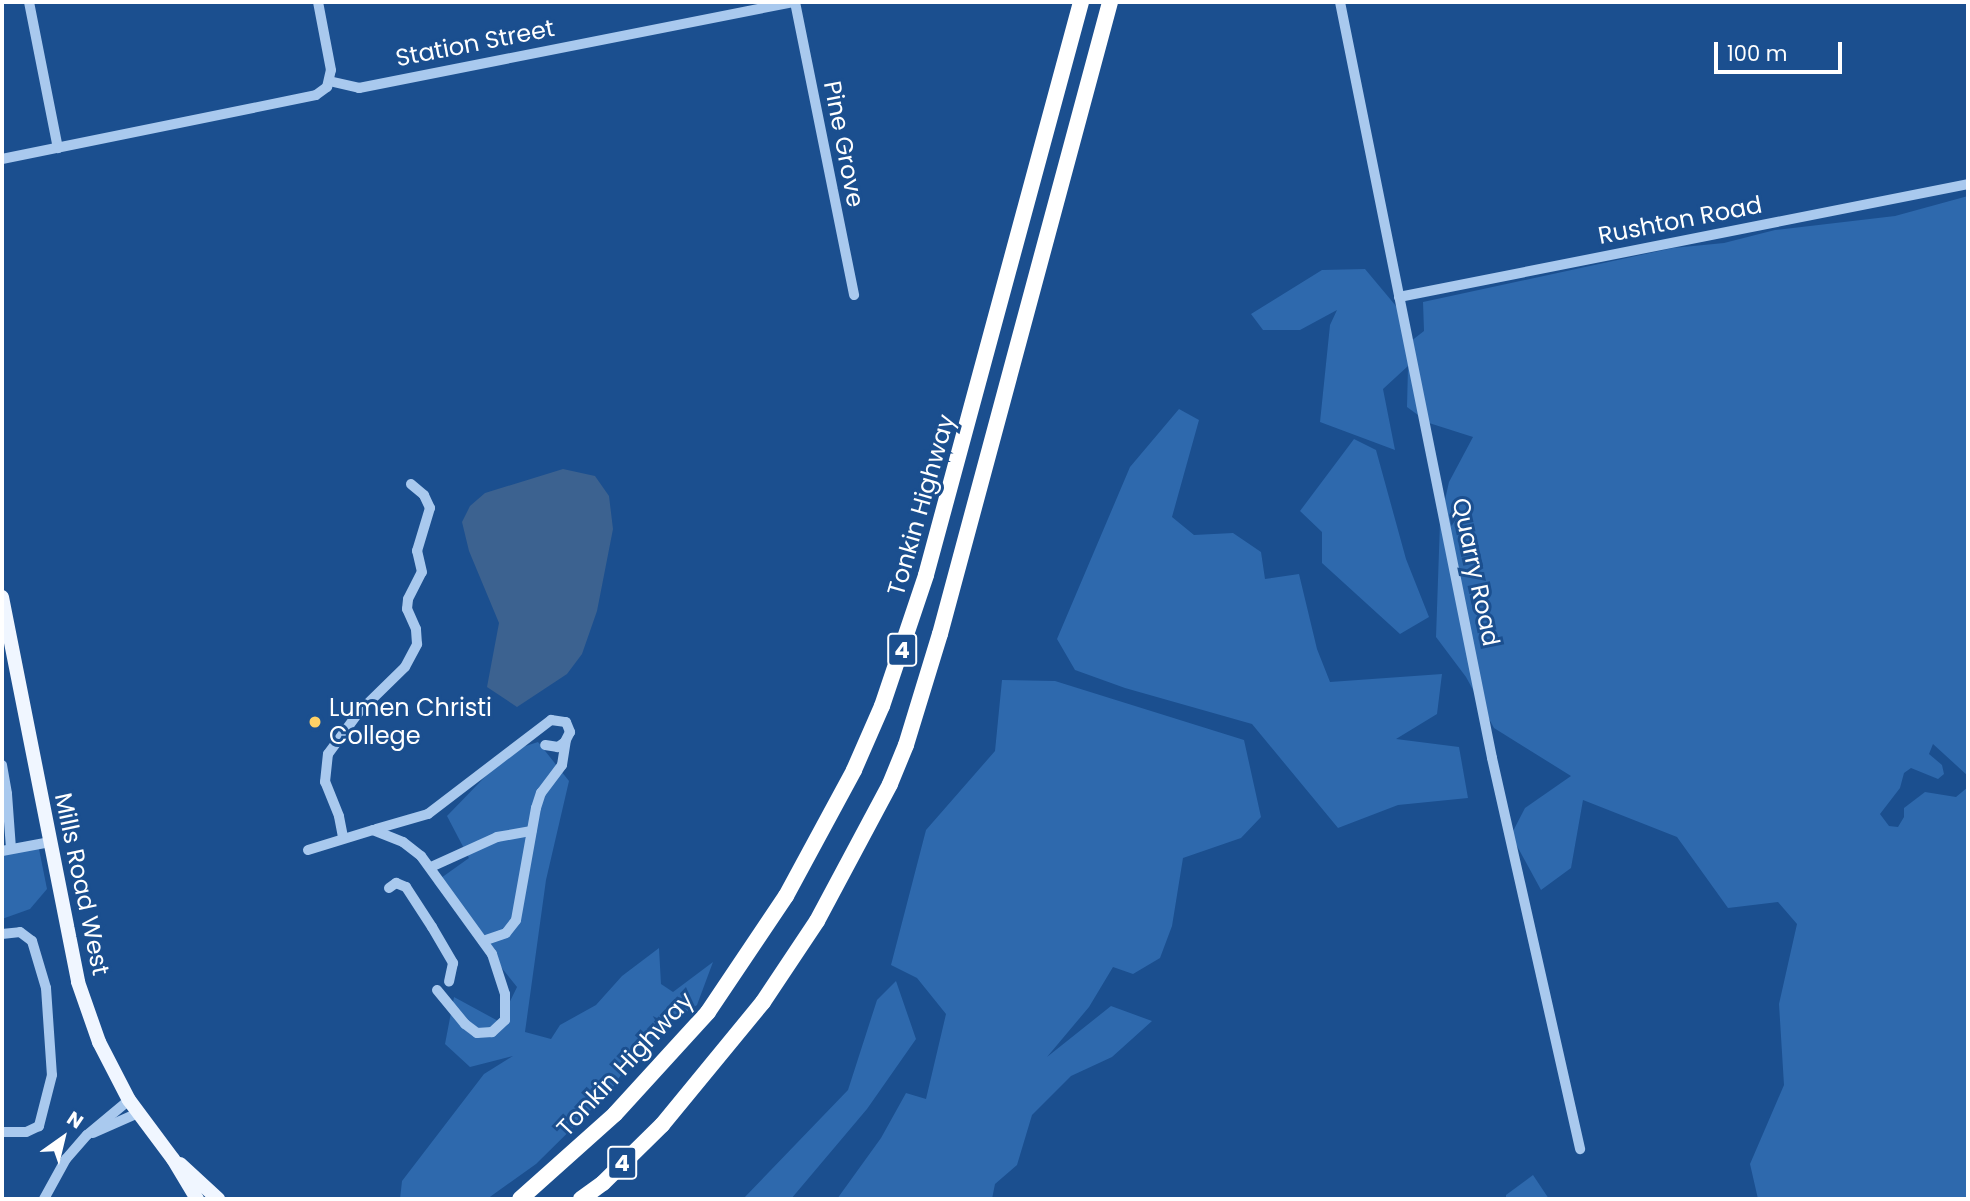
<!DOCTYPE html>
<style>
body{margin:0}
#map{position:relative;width:1970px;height:1201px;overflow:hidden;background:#1b4f8f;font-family:Poppins,sans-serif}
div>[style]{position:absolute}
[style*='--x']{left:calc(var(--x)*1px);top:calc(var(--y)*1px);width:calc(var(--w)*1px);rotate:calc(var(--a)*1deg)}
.green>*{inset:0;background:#2e69ad}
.water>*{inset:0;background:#3c6290}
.minor>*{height:10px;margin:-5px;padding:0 5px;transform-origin:5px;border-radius:5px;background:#a9c9ee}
.major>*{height:14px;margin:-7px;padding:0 7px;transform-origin:7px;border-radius:7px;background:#f0f6ff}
.highway>*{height:16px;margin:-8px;padding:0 8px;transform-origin:8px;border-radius:8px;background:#fff}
.dots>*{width:19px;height:19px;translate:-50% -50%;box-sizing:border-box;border:4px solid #1b4f8f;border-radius:50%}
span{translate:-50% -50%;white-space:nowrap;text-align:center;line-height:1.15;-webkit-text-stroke:6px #1b4f8f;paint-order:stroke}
.shield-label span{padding:2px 5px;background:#1b4f8f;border:2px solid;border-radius:5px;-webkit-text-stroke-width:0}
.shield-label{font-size:23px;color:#fff;font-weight:700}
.street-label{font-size:24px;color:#fff}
.poi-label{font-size:24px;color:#fff}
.left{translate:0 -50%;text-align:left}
.frame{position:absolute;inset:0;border:4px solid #fff;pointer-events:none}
.north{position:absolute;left:28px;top:1103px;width:70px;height:70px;-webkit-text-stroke:5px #1b4f8f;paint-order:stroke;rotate:34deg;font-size:19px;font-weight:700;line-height:28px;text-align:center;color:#fff}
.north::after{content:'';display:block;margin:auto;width:24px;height:32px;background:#fff;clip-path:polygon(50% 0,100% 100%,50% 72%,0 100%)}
.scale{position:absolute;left:1714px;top:42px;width:128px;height:32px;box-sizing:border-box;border:4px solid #fff;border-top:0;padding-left:9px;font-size:21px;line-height:24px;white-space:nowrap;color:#fff;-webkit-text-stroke:5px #1b4f8f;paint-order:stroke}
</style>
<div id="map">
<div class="green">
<i style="clip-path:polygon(1968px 196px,1968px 776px,1933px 744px,1929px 754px,1942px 765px,1944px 774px,1938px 779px,1911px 768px,1904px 773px,1900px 788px,1880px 814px,1889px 826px,1898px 827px,1904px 817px,1904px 808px,1925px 792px,1956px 797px,1968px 787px,1968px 1199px,1758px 1199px,1750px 1164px,1784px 1085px,1779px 1004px,1797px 924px,1778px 902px,1728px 908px,1677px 837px,1583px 800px,1571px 868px,1541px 890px,1511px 835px,1525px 808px,1571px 776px,1494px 728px,1466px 677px,1436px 637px,1440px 522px,1449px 482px,1473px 437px,1429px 423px,1407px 407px,1408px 366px,1383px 389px,1395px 450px,1320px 422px,1330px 325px,1337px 310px,1300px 330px,1263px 330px,1251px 314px,1322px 270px,1365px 269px,1401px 312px,1406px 345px,1424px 331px,1423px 302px,1673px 248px,1724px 243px,1775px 230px,1895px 216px)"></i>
<i style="clip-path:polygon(1179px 409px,1199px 420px,1172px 517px,1194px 535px,1233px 533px,1261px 552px,1265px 579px,1299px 574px,1317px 649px,1330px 682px,1442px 674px,1437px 714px,1396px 739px,1459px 747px,1468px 798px,1398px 805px,1338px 828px,1252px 724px,1125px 688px,1075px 670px,1057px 639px,1130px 467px)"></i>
<i style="clip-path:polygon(1354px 439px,1376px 450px,1406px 559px,1429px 617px,1400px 634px,1322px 563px,1322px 532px,1300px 511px)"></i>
<i style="clip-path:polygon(1002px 680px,1055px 681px,1244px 740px,1261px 817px,1241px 838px,1183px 858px,1172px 926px,1160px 958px,1133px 974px,1113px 967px,1089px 1007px,1047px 1057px,1111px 1006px,1152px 1021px,1112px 1057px,1071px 1076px,1032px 1115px,1017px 1165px,995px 1184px,992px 1199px,837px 1199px,881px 1138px,906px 1093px,926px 1099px,946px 1014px,917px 978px,891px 965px,926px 830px,995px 751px)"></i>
<i style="clip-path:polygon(538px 742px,569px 781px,546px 880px,525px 1032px,551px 1039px,560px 1025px,596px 1005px,622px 976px,659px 948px,661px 984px,673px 992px,713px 962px,697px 1005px,640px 1046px,611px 1090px,536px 1164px,487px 1199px,400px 1199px,402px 1181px,484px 1074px,513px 1056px,470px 1067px,445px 1044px,454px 997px,500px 1022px,517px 987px,434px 883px,469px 858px,447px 816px,510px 751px)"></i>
<i style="clip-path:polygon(38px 844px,47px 889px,30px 909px,2px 919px,2px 854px)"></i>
<i style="clip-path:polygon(896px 981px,916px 1039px,867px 1109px,791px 1199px,743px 1199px,848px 1090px,877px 1000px)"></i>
<i style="clip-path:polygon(1533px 1175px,1549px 1199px,1506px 1199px,1506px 1195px)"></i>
</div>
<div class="water">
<i style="clip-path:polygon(563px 469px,595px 476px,609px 496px,613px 529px,597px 611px,582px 654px,567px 674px,517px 707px,487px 687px,499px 623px,469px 551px,462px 522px,470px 506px,485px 493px)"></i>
</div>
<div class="minor">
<i style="--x:29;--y:2;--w:149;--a:78.8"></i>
<i style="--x:795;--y:2;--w:299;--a:78.6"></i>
<i style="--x:1340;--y:2;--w:771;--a:78.63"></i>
<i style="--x:1492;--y:758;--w:401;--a:77.3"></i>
<i style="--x:329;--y:81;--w:31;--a:13"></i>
<i style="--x:359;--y:88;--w:444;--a:-11.2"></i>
<i style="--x:2;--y:159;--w:320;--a:-11.5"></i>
<i style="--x:316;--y:95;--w:14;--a:-36"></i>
<i style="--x:327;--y:87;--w:17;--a:-77"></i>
<i style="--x:331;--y:70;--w:69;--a:-100.8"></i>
<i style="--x:1399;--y:297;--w:580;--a:-11.23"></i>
<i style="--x:2;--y:765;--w:29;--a:80"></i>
<i style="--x:7;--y:794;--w:55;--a:85.8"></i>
<i style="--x:376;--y:829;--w:54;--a:-16.1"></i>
<i style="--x:428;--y:814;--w:155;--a:-37.4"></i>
<i style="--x:551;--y:720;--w:15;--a:8"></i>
<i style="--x:566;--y:722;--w:11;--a:68"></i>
<i style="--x:570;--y:732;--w:11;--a:117"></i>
<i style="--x:565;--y:742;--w:9;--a:144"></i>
<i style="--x:558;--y:747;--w:13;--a:-171"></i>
<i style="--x:343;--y:837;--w:21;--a:-101"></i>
<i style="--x:339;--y:816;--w:37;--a:-112"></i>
<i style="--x:325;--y:782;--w:28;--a:-84"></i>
<i style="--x:328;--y:754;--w:52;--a:-53.6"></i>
<i style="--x:359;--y:712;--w:64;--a:-44.4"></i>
<i style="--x:405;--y:667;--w:26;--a:-62"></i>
<i style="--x:417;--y:644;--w:15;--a:-94"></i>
<i style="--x:416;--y:629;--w:22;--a:-114"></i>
<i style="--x:407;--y:609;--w:10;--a:-84"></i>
<i style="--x:408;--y:599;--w:30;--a:-63"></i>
<i style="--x:422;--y:572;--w:22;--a:-103"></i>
<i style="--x:417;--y:551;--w:45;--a:-73.2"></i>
<i style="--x:430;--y:508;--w:14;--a:-115"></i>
<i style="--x:424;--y:495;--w:17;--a:-140"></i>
<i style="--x:308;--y:850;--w:68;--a:-17.1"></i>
<i style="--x:373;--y:830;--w:32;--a:22"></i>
<i style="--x:403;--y:842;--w:23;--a:38"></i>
<i style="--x:421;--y:856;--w:121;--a:54.1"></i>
<i style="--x:492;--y:954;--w:42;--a:72"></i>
<i style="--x:505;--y:994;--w:26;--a:90"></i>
<i style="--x:505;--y:1020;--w:18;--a:137"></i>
<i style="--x:492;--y:1032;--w:15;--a:176"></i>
<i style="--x:477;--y:1033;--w:15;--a:-143"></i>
<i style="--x:465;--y:1024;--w:44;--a:-129.5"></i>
<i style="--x:2;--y:851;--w:49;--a:-10.6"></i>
<i style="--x:431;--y:867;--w:72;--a:-24.4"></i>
<i style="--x:497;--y:837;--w:35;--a:-10"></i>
<i style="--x:389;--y:888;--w:9;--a:-36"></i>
<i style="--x:396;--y:883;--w:11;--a:22"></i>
<i style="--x:406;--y:887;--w:48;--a:57"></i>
<i style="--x:432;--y:927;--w:42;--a:59.7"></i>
<i style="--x:453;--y:963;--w:19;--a:102"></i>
<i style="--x:2;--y:934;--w:18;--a:-6"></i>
<i style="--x:20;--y:932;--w:15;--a:37"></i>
<i style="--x:32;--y:941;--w:49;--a:73.4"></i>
<i style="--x:46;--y:988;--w:87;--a:86.1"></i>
<i style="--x:52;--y:1075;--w:53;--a:104.3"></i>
<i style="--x:39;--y:1126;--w:14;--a:155"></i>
<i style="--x:26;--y:1132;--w:24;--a:180"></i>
<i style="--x:483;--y:941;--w:24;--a:-19"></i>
<i style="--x:506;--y:933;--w:16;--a:-52"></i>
<i style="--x:516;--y:920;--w:114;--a:-79.9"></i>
<i style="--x:536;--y:808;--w:16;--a:-72"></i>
<i style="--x:541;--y:793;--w:35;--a:-53"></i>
<i style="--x:562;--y:765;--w:24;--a:-81"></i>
<i style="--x:93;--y:1133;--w:49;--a:-24"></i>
<i style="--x:44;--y:1199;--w:46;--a:-61.2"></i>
<i style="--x:66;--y:1159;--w:32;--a:-49"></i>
<i style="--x:87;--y:1135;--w:55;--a:-39.8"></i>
</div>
<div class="major">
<i style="--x:2;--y:597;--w:392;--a:78.8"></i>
<i style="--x:78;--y:982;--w:64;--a:70.7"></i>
<i style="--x:99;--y:1042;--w:65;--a:62.7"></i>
<i style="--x:129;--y:1100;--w:74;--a:53.3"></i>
<i style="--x:173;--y:1159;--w:47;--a:59"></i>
<i style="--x:180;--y:1164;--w:52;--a:42.6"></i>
</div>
<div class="highway">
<i style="--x:520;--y:1199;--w:127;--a:-41.8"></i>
<i style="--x:615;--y:1114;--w:138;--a:-47.6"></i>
<i style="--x:708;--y:1012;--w:140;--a:-56.1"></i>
<i style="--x:786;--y:896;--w:143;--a:-61.6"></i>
<i style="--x:854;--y:770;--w:70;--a:-66.4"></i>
<i style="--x:882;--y:706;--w:138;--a:-71.4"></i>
<i style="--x:926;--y:575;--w:594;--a:-74.86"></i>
<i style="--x:581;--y:1199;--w:27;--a:-36"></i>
<i style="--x:603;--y:1183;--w:83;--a:-44.5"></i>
<i style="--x:662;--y:1125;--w:159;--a:-50.6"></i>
<i style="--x:763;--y:1002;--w:97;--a:-56.3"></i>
<i style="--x:817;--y:921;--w:155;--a:-61.9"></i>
<i style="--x:890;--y:784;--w:42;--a:-67.7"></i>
<i style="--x:906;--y:745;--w:116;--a:-73"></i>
<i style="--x:940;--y:634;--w:654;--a:-74.94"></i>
</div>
<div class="dots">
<i style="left:315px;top:722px;background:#ffd166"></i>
</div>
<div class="shield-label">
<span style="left:902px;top:650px">4</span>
<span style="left:622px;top:1163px">4</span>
</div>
<div class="street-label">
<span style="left:475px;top:43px;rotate:-11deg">Station Street</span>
<span style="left:844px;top:144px;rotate:79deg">Pine Grove</span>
<span style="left:1680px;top:220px;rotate:-11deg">Rushton Road</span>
<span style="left:921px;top:505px;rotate:-74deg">Tonkin Highway</span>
<span style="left:1476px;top:572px;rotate:78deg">Quarry Road</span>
<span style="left:82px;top:884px;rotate:78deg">Mills Road West</span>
<span style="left:625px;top:1064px;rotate:-47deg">Tonkin Highway</span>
</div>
<div class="poi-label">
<span class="left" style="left:329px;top:722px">Lumen Christi<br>College</span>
</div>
<div class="frame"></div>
<div class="north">N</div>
<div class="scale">100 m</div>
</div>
